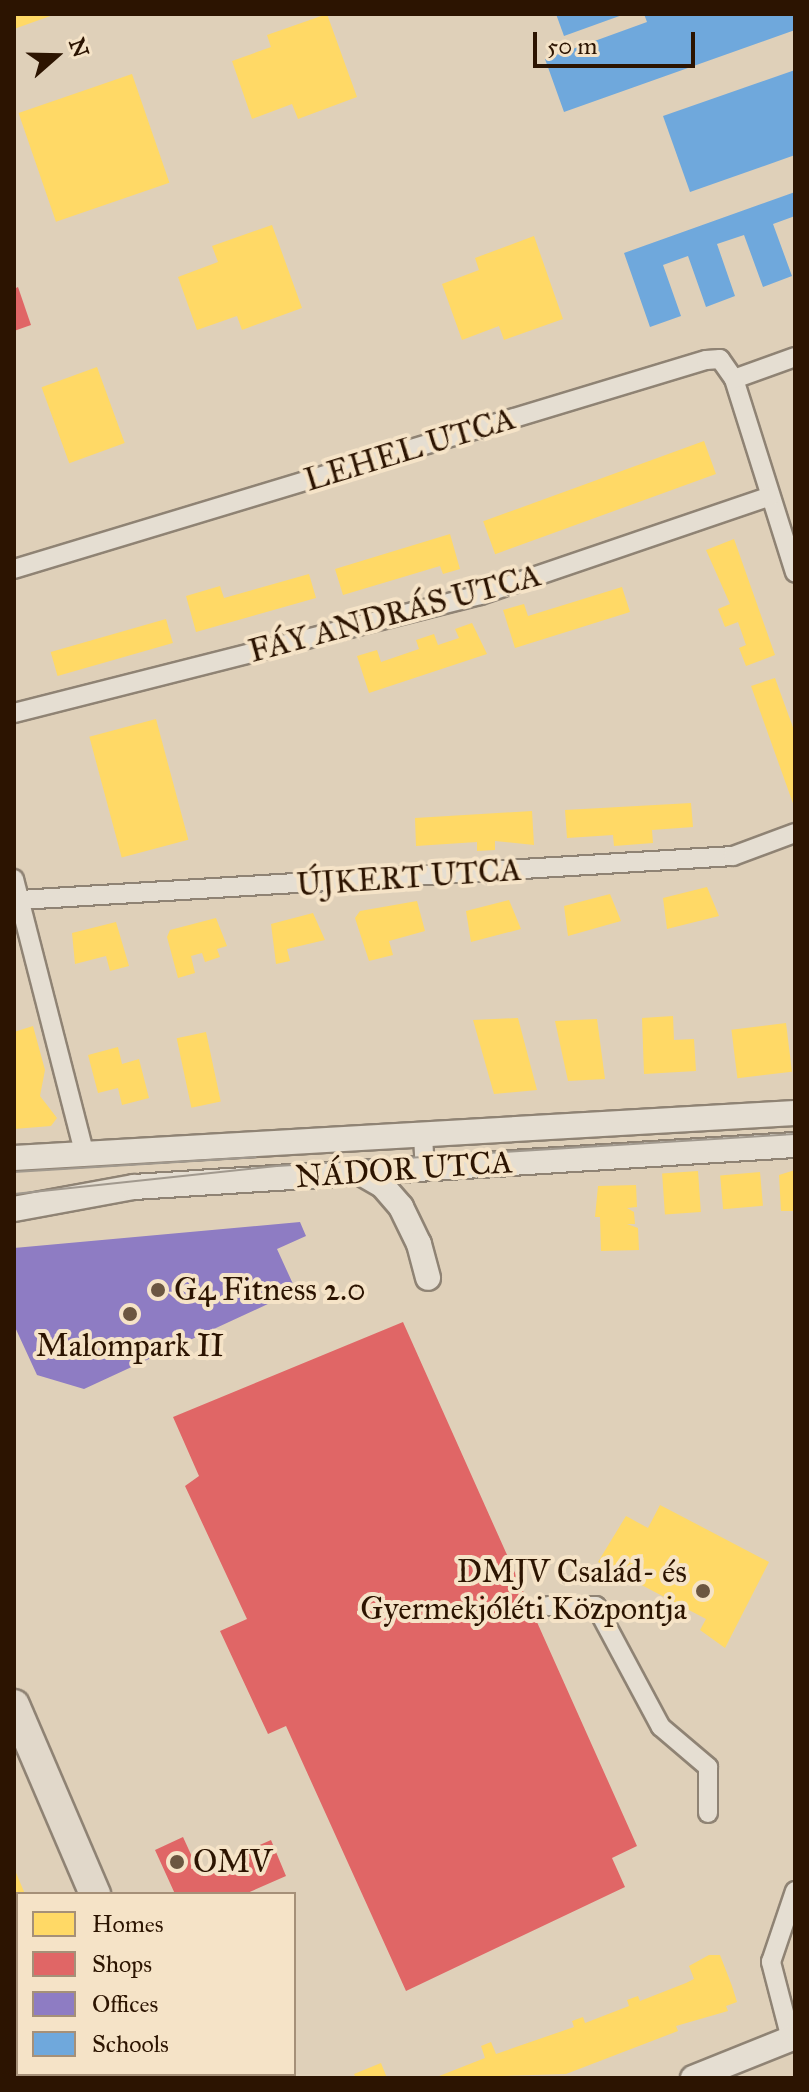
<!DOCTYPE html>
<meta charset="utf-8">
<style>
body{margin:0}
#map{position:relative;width:809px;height:2092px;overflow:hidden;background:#dfd0b9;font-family:"IM FELL Great Primer",serif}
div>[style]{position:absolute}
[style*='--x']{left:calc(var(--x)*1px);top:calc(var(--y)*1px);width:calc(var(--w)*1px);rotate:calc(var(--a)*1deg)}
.homes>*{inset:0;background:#ffd966;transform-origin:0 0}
.shops>*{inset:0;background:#e06666;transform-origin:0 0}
.offices>*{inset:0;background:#8e7cc3}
.schools>*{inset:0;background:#6fa8dc}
.roads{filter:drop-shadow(2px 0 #8f8374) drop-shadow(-2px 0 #8f8374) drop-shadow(0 2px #8f8374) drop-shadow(0 -2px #8f8374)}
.minor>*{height:18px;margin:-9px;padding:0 9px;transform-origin:9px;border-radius:9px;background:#e5ded2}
.tertiary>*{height:24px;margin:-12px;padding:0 12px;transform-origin:12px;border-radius:12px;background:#e5ded2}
.primary>*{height:30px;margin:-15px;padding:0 15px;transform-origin:15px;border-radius:15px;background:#e1d8ca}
.tram>*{height:2px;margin:-1px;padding:0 1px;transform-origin:1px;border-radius:1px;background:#a1998e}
.dots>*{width:22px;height:22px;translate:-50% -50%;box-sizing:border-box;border:4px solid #f5e3c7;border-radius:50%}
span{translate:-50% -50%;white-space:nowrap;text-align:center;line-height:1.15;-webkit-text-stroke:8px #f5e3c7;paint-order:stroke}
.street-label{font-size:32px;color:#2c1401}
.poi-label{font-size:32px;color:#2c1401}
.left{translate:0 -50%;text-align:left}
.right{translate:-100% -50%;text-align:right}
.frame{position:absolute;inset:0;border:16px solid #2c1401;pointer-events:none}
.legend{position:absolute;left:16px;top:1892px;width:280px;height:184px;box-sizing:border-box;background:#f5e3c7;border:2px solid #a59078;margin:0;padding:10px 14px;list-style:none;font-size:24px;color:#2c1401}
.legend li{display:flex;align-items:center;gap:16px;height:40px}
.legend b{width:40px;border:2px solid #a59078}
.north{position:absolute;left:16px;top:16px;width:80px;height:80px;-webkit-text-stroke:6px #f5e3c7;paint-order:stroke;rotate:70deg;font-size:22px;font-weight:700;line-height:32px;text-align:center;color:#2c1401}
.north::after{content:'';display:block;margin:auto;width:28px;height:36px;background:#2c1401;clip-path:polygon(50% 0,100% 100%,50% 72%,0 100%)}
.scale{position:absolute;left:533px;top:32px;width:162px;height:36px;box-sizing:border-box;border:4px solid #2c1401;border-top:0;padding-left:10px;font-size:24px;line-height:28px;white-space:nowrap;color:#2c1401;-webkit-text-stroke:6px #f5e3c7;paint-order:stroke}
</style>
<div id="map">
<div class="homes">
<i style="clip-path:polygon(14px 14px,56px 14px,14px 29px)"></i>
<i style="clip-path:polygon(327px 14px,357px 97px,298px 119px,292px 104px,252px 119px,232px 61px,271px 47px,267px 35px)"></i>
<i style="left:132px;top:74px;width:115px;height:120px;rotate:71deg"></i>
<i style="clip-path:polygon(272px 225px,302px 308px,242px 330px,237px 316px,197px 330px,178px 277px,218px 262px,212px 246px)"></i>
<i style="clip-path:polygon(534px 236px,563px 319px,504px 340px,499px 326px,462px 340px,442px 284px,479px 270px,475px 258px)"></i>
<i style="left:97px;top:367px;width:81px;height:59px;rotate:70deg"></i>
<i style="left:704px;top:441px;width:35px;height:235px;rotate:70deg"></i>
<i style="clip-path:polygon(450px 534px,460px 569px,443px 574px,440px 566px,343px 595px,335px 569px)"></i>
<i style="clip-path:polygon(734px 539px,775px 655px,746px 666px,739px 648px,746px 645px,738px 622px,725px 627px,718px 609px,730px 604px,706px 550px)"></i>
<i style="clip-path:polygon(309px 574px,316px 598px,196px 632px,186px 596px,220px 586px,224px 598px)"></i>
<i style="clip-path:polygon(622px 587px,630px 612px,515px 648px,503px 610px,524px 604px,528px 616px)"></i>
<i style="left:166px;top:619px;width:25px;height:120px;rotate:74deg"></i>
<i style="clip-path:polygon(472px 623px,487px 654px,369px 693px,357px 656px,377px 650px,381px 662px,419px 649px,416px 640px,434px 634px,438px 645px,459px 638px,455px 629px)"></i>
<i style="clip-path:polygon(775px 678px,795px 733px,795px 809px,751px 686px)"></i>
<i style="left:156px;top:719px;width:125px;height:69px;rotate:75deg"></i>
<i style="clip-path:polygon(691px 803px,693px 827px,652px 830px,653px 843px,614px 846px,613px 835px,567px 838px,565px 810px)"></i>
<i style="clip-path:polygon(532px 811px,534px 845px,495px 841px,495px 850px,477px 851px,477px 842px,416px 846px,415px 818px)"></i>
<i style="clip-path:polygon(707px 887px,719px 916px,667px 929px,663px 898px)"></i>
<i style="clip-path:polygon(610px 894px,621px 921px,568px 936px,564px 906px)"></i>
<i style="clip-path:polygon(509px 900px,521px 929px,471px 942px,466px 911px)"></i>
<i style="clip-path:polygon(417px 901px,425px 931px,389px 941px,393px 955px,369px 961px,355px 918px,360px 911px)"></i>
<i style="clip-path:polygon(313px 913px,325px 940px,287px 949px,290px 961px,276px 964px,271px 924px)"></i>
<i style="clip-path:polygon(216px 918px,227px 946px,217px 949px,220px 957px,205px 962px,202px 953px,191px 956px,195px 973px,178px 978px,167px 937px,170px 930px)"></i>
<i style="clip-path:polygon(116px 922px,129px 966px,110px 971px,106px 956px,75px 964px,72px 933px)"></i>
<i style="clip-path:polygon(673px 1016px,674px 1040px,694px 1039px,696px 1071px,644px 1074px,642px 1018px)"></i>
<i style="clip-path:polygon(518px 1018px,537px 1090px,494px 1094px,473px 1020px)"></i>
<i style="clip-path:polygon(597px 1019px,605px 1079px,568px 1081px,555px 1021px)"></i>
<i style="left:786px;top:1023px;width:49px;height:55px;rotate:83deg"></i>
<i style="clip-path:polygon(33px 1026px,45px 1070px,40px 1096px,57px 1118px,51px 1126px,14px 1129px,14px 1032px)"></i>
<i style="left:206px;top:1032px;width:71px;height:30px;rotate:78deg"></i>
<i style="clip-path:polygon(118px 1047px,122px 1064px,139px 1059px,149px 1098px,122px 1105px,118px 1088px,98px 1093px,88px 1055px)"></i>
<i style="clip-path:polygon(795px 1170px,795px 1211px,781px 1211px,779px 1175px)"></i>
<i style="left:698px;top:1171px;width:41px;height:36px;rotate:86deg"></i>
<i style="left:760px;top:1172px;width:34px;height:40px;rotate:85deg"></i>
<i style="clip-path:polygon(636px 1185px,637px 1207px,627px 1208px,634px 1212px,635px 1224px,627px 1224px,638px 1228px,639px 1250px,601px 1251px,600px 1217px,595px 1217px,598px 1186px)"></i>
<i style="clip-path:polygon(660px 1505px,769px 1562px,725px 1648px,700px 1630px,706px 1619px,598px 1562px,626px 1516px,648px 1528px)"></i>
<i style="clip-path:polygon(14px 1868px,25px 1894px,18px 1894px,18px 1970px)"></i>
<i style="clip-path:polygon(709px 1955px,720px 1955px,732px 1986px,737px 2002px,726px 2006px,728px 2011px,676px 2026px,678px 2031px,566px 2074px,434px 2078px,485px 2058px,481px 2046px,491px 2042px,496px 2054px,574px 2027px,572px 2021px,583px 2017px,585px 2023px,629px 2006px,627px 2000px,638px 1996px,640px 2001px,686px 1983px,694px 1979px,689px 1966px)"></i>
<i style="clip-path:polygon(381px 2063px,387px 2078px,356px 2078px,354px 2074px)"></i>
<i style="left:242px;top:2074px;width:52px;height:4px"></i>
</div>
<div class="shops">
<i style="clip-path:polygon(18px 287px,31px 325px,14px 331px,14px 289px)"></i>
<i style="clip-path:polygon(403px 1322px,637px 1846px,612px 1858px,625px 1887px,406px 1991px,286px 1726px,268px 1734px,220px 1631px,247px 1619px,185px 1486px,199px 1476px,173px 1417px)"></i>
<i style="clip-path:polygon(183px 1837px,199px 1872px,271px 1840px,286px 1876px,245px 1894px,175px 1894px,155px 1850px)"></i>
<i style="left:53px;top:2074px;width:58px;height:4px"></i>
</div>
<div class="offices">
<i style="clip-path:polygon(300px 1222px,306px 1236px,277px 1249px,293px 1284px,266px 1293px,270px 1303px,84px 1389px,37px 1375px,14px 1325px,14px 1248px)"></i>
</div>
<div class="schools">
<i style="clip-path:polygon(556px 14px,625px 14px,564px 36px)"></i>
<i style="clip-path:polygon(644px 14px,795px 14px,795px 30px,564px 112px,545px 59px,647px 22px)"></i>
<i style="clip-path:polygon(795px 70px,795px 155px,690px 192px,663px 116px)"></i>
<i style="clip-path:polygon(795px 192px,795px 216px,773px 224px,792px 276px,763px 287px,744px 235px,717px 244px,735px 296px,706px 307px,688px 256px,663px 265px,681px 316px,650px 327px,624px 253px)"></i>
</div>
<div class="roads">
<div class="minor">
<i style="--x:734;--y:379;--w:203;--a:72.5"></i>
<i style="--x:14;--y:569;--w:723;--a:-16.81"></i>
<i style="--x:706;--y:360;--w:14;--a:-4"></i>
<i style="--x:720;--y:359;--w:24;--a:55"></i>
<i style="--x:734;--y:379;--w:65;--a:-19.8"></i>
<i style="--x:14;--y:713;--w:481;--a:-14.2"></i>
<i style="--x:480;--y:595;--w:306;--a:-18.8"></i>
<i style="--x:14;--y:879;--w:286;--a:75.6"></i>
<i style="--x:20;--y:900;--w:714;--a:-3.53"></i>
<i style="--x:733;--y:856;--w:66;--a:-20.4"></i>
<i style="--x:423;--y:1135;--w:33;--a:87"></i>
<i style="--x:548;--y:1606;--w:48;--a:0"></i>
<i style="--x:596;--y:1606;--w:137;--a:61.8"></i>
<i style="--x:661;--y:1727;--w:62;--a:40.4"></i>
<i style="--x:708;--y:1767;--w:46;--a:90"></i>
<i style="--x:791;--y:2039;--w:80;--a:-104.6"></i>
<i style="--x:771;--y:1962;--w:75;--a:-71.3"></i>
</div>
<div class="tertiary">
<i style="--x:14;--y:1158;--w:782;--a:-3.3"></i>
<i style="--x:361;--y:1173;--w:24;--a:30"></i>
<i style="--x:382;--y:1185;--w:29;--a:49"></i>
<i style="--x:401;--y:1207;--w:41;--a:64.1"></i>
<i style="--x:419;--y:1244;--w:35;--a:75"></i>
<i style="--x:14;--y:1209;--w:122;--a:-10.4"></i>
<i style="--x:134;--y:1187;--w:662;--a:-3.64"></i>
<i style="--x:693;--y:2078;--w:110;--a:-21.9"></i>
</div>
<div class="primary">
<i style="--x:14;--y:1705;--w:206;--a:66.8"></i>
<i style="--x:174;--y:2074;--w:4;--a:63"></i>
</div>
</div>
<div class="tram">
<i style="--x:14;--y:1172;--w:242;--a:-3.5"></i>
<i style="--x:14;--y:1194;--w:264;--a:-6.1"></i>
<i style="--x:277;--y:1166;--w:519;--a:-3.54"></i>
</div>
<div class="dots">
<i style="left:158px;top:1290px;background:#6b5641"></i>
<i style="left:130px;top:1314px;background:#6b5641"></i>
<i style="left:703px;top:1591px;background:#6b5641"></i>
<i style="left:177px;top:1862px;background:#6b5641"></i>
</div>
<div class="street-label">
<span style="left:410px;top:450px;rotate:-17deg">LEHEL UTCA</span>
<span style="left:395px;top:614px;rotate:-15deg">FÁY ANDRÁS UTCA</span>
<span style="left:409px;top:878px;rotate:-4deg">ÚJKERT UTCA</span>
<span style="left:404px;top:1170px;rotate:-4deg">NÁDOR UTCA</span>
</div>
<div class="poi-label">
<span class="left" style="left:174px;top:1290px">G4 Fitness 2.0</span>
<span style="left:130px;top:1346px">Malompark II</span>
<span class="right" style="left:687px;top:1591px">DMJV Család- és<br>Gyermekjóléti Központja</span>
<span class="left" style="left:193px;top:1862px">OMV</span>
</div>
<div class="frame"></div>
<ul class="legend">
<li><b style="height:22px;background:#ffd966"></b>Homes</li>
<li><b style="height:22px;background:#e06666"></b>Shops</li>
<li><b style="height:22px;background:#8e7cc3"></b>Offices</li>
<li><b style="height:22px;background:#6fa8dc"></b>Schools</li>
</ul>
<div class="north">N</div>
<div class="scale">50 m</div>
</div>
